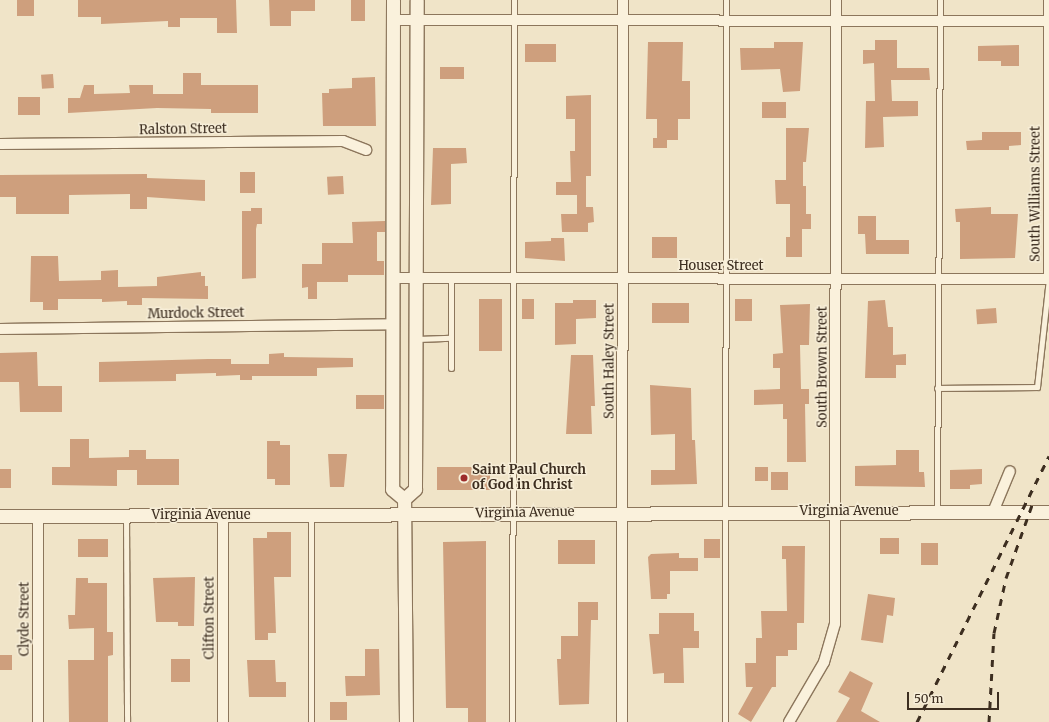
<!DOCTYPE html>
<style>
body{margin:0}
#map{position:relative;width:1049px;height:722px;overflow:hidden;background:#f0e4c8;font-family:Merriweather,serif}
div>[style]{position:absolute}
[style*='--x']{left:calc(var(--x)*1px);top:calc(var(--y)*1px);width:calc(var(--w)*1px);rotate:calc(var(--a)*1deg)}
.building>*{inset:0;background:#ce9f7d;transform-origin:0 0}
.roads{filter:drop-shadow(1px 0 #8c765c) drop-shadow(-1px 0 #8c765c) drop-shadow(0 1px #8c765c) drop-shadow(0 -1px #8c765c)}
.service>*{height:5px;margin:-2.5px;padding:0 2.5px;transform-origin:2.5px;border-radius:2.5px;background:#faf1dc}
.minor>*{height:10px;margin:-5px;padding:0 5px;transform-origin:5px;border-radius:5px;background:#faf1dc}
.tertiary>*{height:13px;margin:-6.5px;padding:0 6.5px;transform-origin:6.5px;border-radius:6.5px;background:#faf1dc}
.rail>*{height:3px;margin-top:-1.5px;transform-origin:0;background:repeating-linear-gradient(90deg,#3d2e20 0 7px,transparent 0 14px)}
.dots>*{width:11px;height:11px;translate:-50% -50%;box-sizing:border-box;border:2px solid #f7eed8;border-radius:50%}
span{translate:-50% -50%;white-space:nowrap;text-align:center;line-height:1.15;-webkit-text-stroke:3px #f7eed8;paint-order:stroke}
.street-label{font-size:13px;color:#3d2e20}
.poi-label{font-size:13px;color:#3d2e20;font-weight:700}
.left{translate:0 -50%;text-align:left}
.scale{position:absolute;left:907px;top:692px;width:92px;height:18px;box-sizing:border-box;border:2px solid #3d2e20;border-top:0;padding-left:5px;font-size:12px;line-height:14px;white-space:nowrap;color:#3d2e20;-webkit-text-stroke:3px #f7eed8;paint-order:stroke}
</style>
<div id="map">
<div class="building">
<i style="left:17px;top:0;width:17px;height:16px"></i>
<i style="clip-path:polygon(78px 0,236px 0,237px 33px,217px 33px,217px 18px,180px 18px,180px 27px,168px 27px,168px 21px,101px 24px,101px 17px,78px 17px)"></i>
<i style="clip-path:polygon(269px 0,315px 0,315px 11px,291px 11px,291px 26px,270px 26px)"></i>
<i style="left:351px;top:0;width:14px;height:21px"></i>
<i style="clip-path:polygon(875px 40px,897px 40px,897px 68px,929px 68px,930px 80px,891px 80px,892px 101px,918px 101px,918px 116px,883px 117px,884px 147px,865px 148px,866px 101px,875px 101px,874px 63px,863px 64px,863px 50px,875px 50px)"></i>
<i style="clip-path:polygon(648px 42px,683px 42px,682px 81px,690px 81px,690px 119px,678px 119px,678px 140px,667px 140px,667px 148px,653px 148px,653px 138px,657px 138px,657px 119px,646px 119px)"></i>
<i style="clip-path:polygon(774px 42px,803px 42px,800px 91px,783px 92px,780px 69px,741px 70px,740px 48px,774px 48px)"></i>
<i style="left:525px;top:44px;width:31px;height:18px"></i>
<i style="clip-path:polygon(1019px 45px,1019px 66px,1001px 66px,1001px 61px,978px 61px,978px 46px)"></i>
<i style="left:440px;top:67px;width:24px;height:12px"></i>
<i style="clip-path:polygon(183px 73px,201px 73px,201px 85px,258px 85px,258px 113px,211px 113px,211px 109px,157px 108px,68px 113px,68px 98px,80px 98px,84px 85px,94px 85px,94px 94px,130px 93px,129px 85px,153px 85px,153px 94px,183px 94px)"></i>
<i style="left:53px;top:74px;width:14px;height:12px;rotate:86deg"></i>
<i style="clip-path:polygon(375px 77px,376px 126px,323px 126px,322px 93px,329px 93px,329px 89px,352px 88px,352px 78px)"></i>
<i style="clip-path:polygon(591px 95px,591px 176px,586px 176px,586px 207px,593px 207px,594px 222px,588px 223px,588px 232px,562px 232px,561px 214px,577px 214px,577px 195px,556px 195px,556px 182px,571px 182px,570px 151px,575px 151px,575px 119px,566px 119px,566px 96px)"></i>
<i style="left:40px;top:97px;width:18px;height:22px;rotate:90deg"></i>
<i style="left:762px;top:102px;width:24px;height:16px"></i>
<i style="clip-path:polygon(786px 128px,809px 128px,806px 162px,803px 162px,803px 186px,806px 186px,806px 214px,811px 214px,811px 229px,802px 229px,802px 257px,786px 257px,786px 237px,790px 237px,790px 204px,776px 204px,775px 180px,786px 180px)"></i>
<i style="clip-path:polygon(982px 132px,1021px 132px,1021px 145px,1009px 146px,1009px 150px,967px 150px,966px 141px,982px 140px)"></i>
<i style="clip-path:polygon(433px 148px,466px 148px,467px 163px,451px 164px,451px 204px,431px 205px)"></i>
<i style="left:240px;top:172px;width:15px;height:21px"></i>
<i style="clip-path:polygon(147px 174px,147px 178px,205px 180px,205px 201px,147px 197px,147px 209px,130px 209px,130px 194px,69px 195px,69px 214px,16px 214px,16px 197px,0 197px,0 175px)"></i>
<i style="left:343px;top:176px;width:18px;height:16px;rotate:87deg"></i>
<i style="clip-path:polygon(991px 207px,991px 214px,1018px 214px,1015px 258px,960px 259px,960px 222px,956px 222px,955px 209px)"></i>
<i style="clip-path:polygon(251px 208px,262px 208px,262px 224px,257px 224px,256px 229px,256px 278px,242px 279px,242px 211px,251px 211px)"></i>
<i style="clip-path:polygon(858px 216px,876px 216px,876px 240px,909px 240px,909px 254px,866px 254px,865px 234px,858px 234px)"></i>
<i style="clip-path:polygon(385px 221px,385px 232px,377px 232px,377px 261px,384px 261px,384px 275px,348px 275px,348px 282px,317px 282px,317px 299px,308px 299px,308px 287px,302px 288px,302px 264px,322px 264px,322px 243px,353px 243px,352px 222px)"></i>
<i style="left:652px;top:237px;width:25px;height:21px"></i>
<i style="clip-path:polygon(551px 238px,564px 238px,565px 261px,525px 258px,525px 242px,551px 241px)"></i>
<i style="clip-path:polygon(31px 256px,58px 256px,59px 281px,101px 280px,101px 271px,118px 270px,118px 287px,157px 286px,157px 277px,201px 272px,201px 276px,205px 276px,205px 286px,208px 286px,208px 299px,142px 298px,142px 305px,127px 305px,127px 301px,102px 302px,102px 299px,58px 299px,58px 310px,43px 310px,43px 302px,30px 302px)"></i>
<i style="left:502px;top:299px;width:52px;height:23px;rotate:90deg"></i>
<i style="left:534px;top:299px;width:20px;height:12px;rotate:90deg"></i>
<i style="left:735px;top:299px;width:17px;height:22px"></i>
<i style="clip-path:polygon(573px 300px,596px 300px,596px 318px,576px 319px,576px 344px,555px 345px,555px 303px,573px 303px)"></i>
<i style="clip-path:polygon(885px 300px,888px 327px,893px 327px,893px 355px,906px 354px,906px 365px,896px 365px,896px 378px,865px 378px,868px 301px)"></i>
<i style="left:652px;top:303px;width:37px;height:20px"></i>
<i style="clip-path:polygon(810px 304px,809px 345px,800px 345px,801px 389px,809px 389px,809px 404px,805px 404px,806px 462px,787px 462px,787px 419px,783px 419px,783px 404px,754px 405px,754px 390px,780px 389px,780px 368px,773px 368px,773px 354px,783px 353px,780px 305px)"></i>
<i style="left:996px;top:308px;width:15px;height:20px;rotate:86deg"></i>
<i style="clip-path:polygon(37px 352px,38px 386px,62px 386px,62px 412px,20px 412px,19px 382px,0 382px,0 353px)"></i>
<i style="clip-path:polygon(284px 353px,284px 357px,353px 358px,353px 367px,317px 368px,317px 376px,252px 376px,252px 380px,240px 380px,240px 375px,216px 376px,216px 373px,176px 374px,176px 381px,99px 382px,99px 362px,208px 359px,231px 359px,231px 364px,269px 364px,269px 354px)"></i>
<i style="clip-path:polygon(571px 355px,593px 355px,595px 406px,591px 406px,592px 434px,566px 434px)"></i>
<i style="clip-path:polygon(650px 385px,691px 388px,692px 440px,695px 440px,697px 484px,651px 485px,651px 470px,675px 470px,675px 434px,651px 435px)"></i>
<i style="left:356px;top:395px;width:28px;height:14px"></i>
<i style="clip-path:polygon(70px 439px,89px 439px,89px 458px,129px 457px,129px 450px,146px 450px,146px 459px,179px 459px,179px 485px,137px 485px,137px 470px,117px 470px,117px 486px,52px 485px,52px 467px,70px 467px)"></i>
<i style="clip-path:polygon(267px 441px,280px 441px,280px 445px,290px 445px,290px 485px,275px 485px,275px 479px,267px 479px)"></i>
<i style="clip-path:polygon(896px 450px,919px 450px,919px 472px,924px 472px,925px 487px,855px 486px,855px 466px,896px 465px)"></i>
<i style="clip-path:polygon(328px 454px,347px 454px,344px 487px,330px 487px)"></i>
<i style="left:437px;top:467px;width:53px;height:23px"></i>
<i style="left:768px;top:467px;width:14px;height:13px;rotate:90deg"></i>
<i style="left:0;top:469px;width:11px;height:19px"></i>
<i style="clip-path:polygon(982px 469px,982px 484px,970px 485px,970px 489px,950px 489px,950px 470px)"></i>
<i style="left:771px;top:472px;width:17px;height:18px"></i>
<i style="clip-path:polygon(267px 532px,291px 532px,291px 577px,274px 577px,276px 633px,268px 633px,268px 640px,255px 640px,253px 538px,267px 538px)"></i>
<i style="left:880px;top:538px;width:19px;height:16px"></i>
<i style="left:78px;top:539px;width:30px;height:18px"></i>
<i style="left:720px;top:539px;width:19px;height:16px;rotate:90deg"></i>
<i style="left:558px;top:540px;width:37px;height:24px"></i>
<i style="clip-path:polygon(486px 541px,486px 722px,468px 722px,468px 708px,446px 708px,443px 542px)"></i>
<i style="left:921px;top:543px;width:17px;height:22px"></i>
<i style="clip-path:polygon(782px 546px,805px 546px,804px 623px,797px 623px,797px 650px,788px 650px,788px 656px,776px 656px,776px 687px,772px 687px,751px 722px,738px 714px,753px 687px,746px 687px,745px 663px,756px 663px,756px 638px,762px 638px,761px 611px,787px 611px,786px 559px,782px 559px)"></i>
<i style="clip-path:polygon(679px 553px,679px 558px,698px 558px,698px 571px,670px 571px,670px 594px,667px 594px,667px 599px,651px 599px,648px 557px,651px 554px)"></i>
<i style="clip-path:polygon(195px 577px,194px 626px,178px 626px,178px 622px,156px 622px,153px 578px)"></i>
<i style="clip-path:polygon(76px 578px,88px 578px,88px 583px,107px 583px,107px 632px,113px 632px,113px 655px,108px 656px,108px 722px,69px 722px,68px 660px,94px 660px,94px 628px,69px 629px,68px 615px,75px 615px)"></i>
<i style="clip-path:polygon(868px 594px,895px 598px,893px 616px,887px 615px,883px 643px,861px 640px)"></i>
<i style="clip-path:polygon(578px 602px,598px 602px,598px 620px,591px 620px,589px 704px,559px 705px,557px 659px,561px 659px,561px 636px,578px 636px)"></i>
<i style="clip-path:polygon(659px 613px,694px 613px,694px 631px,699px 631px,699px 648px,683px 648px,684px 683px,664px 683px,664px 673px,653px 674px,649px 634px,659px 634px)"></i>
<i style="clip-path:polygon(365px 649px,379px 649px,380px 695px,346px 696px,345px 676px,365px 676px)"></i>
<i style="left:0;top:655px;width:12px;height:15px"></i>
<i style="left:171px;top:659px;width:19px;height:23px"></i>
<i style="clip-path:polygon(247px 660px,275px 660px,276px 682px,286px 682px,286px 697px,249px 697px)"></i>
<i style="clip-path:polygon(850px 671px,873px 683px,861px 711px,880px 722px,836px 722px,850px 698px,838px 692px)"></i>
<i style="left:330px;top:702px;width:17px;height:18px"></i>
</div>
<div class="roads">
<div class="service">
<i style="--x:451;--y:338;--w:30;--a:90"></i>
<i style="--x:417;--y:339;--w:34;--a:-2"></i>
<i style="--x:451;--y:338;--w:60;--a:-90"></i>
<i style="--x:937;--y:388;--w:100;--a:-0.6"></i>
<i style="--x:1037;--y:387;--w:109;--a:-83.7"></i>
<i style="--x:937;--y:512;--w:512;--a:-89.66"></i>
<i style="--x:311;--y:515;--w:207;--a:90"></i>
<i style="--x:126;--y:517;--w:205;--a:89.7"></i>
<i style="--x:512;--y:722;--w:722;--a:-89.84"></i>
<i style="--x:725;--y:722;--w:722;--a:-89.92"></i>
</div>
<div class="minor">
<i style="--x:393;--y:20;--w:656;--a:0.09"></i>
<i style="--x:0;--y:144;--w:343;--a:-0.5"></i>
<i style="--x:343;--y:141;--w:25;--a:21"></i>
<i style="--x:392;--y:278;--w:657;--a:0.09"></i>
<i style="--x:1049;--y:279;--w:279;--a:-90"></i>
<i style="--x:0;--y:329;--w:392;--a:-0.7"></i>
<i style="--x:993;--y:512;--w:44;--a:-67.5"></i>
<i style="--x:38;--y:722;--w:206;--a:-90"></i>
<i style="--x:223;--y:722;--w:207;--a:-90"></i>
<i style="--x:622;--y:722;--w:722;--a:-89.92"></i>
<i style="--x:789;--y:722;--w:69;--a:-59.7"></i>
<i style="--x:824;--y:662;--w:40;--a:-74"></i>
<i style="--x:835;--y:624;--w:624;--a:-89.91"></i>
</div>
<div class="tertiary">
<i style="--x:393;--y:0;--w:489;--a:90.1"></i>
<i style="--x:392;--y:489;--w:16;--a:40"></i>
<i style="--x:0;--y:516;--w:1049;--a:-0.22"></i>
<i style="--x:406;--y:722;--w:223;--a:-90.5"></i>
<i style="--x:404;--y:499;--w:15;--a:-42"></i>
<i style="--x:415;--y:489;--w:489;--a:-89.8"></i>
</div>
</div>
<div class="rail">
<i style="--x:917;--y:722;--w:297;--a:-63.6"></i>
<i style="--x:989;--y:722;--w:89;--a:-86.8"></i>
<i style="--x:994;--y:633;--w:56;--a:-77.7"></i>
<i style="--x:1006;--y:578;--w:81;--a:-70.4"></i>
</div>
<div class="dots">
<i style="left:464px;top:478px;background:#9d2b2b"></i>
</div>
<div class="street-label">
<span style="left:183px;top:130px;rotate:-1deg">Ralston Street</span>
<span style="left:1036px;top:194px;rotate:-90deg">South Williams Street</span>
<span style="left:721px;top:266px">Houser Street</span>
<span style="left:196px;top:314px;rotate:-1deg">Murdock Street</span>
<span style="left:610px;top:361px;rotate:-90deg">South Haley Street</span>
<span style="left:823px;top:367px;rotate:-90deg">South Brown Street</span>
<span style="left:849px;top:511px">Virginia Avenue</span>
<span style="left:525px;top:513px;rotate:-1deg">Virginia Avenue</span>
<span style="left:201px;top:515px">Virginia Avenue</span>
<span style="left:210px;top:618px;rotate:-90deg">Clifton Street</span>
<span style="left:25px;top:619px;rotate:-90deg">Clyde Street</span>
</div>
<div class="poi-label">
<span class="left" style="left:472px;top:478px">Saint Paul Church<br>of God in Christ</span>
</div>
<div class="scale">50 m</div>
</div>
